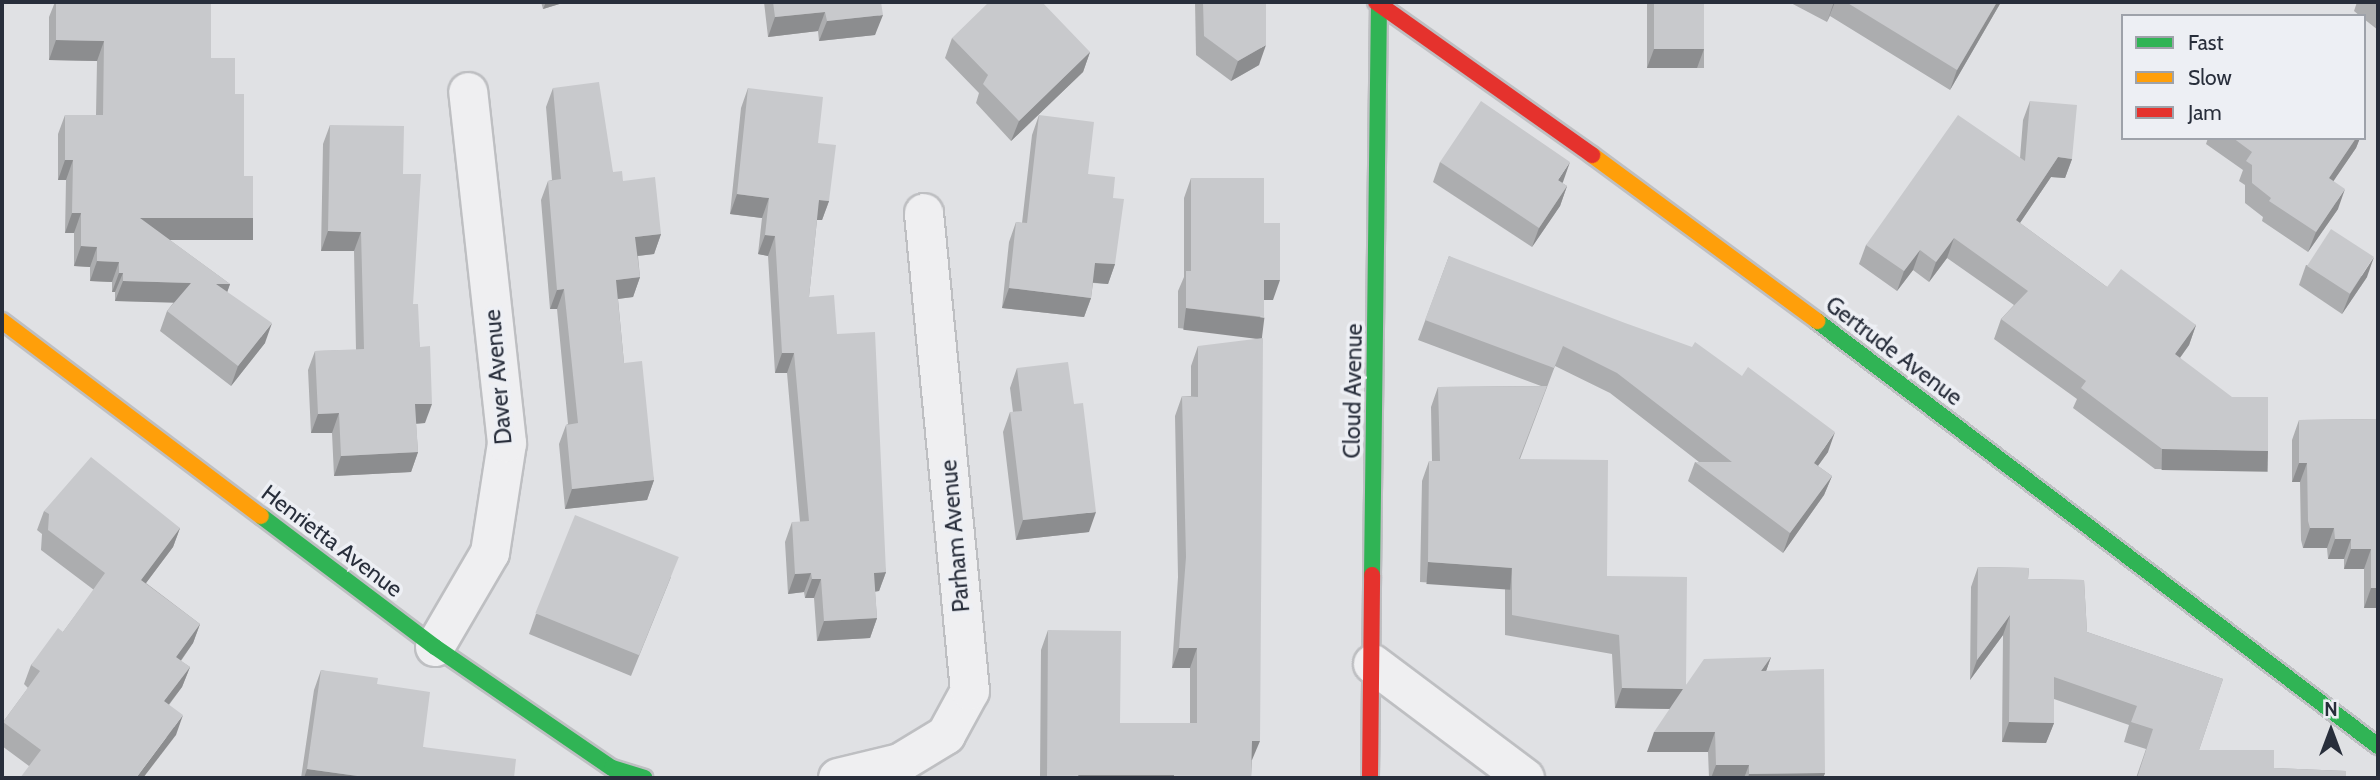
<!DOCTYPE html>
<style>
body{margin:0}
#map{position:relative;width:2380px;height:780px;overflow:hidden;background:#e0e1e4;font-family:Cabin,sans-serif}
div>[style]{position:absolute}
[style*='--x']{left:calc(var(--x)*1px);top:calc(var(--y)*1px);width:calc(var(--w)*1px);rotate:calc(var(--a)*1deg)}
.roads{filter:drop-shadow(2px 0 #bebfc2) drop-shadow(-2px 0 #bebfc2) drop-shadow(0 2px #bebfc2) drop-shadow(0 -2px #bebfc2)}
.street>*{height:38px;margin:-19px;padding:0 19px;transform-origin:19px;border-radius:19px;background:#efeff1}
.fast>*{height:16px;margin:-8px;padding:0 8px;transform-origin:8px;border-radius:8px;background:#30b455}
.slow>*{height:16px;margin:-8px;padding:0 8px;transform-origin:8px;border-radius:8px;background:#ff9f0a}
.jam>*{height:16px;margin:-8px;padding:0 8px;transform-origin:8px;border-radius:8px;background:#e5322d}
.wall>*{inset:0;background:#acadaf;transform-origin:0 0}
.shaded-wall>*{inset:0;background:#8c8d8f;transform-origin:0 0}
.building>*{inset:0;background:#c8c9cc;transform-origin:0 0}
span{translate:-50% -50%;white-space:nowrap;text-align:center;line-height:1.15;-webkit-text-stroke:7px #edeff4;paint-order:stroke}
.street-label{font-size:23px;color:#282e3b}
.frame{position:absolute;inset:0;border:4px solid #282e3b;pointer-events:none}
.legend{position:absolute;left:2121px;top:14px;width:245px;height:126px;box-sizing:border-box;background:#edeff4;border:2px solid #9ea2aa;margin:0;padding:9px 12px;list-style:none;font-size:21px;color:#282e3b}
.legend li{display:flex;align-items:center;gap:14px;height:35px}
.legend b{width:35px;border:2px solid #9ea2aa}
.north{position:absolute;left:2296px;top:696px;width:70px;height:70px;-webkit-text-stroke:5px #edeff4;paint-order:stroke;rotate:0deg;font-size:19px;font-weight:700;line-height:28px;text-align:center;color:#282e3b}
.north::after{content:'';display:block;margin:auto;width:24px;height:32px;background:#282e3b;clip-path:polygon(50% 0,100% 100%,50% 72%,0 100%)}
</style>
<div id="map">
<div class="roads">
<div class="street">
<i style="--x:435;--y:647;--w:109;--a:-59.7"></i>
<i style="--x:490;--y:553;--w:111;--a:-81.2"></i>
<i style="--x:507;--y:443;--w:353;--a:-96.3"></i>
<i style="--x:1373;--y:664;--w:190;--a:36.9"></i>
<i style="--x:838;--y:778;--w:64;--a:-13.6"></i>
<i style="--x:900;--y:763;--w:54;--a:-31.3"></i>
<i style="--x:946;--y:735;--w:50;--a:-61.4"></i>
<i style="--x:970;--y:691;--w:480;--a:-95.5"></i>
</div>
<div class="fast">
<i style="--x:1817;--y:321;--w:704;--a:37.15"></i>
<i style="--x:261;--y:516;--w:218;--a:37"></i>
<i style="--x:435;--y:647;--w:214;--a:34.4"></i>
<i style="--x:612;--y:768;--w:34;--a:17"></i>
<i style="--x:1372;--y:575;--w:571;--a:-89.3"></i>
</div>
<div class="slow">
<i style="--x:1592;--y:155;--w:280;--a:36.4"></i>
<i style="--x:2;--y:321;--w:324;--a:37"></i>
</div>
<div class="jam">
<i style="--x:1376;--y:2;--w:265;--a:35.3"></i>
<i style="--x:1370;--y:778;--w:203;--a:-89.4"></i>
</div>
</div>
<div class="wall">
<i style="clip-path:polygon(55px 2px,211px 2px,211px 58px,235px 94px,244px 176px,253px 218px,245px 238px,167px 238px,230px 284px,227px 292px,265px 343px,231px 386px,160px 331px,167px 311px,174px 302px,115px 301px,115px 292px,112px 292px,112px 282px,90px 281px,90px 267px,74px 266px,74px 233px,65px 233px,66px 180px,58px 180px,58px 134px,65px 115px,96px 115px,97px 61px,49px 60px,49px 17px)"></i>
<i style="clip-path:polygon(541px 2px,566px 2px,543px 9px)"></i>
<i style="clip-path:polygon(764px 2px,881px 2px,875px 35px,819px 41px,818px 31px,768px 37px)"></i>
<i style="clip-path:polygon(1195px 2px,1266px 2px,1259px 65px,1231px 81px,1196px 55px)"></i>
<i style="left:1647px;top:2px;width:57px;height:66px"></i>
<i style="clip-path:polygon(1789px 2px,2001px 2px,1950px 90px,1830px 16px,1827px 22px)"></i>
<i style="clip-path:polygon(2357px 2px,2378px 2px,2378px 30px,2364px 19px,2364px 16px,2360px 16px,2354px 11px)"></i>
<i style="clip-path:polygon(952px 38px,1090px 52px,1083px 72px,1011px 141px,976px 103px,979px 93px,945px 58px)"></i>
<i style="clip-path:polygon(553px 88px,613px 172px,623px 181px,661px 234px,654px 254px,638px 256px,640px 277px,633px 297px,618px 299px,624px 363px,654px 480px,647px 500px,565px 509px,559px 444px,566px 425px,568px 424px,557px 309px,550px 309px,541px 200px,548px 181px,552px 180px,546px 107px)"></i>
<i style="clip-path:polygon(748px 88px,818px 143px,829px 201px,822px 220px,817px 220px,809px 297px,837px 334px,886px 572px,879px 591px,875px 592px,877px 618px,870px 638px,817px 641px,814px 598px,805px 598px,804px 592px,788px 594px,785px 542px,792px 522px,800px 522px,787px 373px,775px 373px,768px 256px,758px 254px,762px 218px,730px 214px,741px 108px)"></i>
<i style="clip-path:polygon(2030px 101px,2072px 159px,2065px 178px,2051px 177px,2020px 223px,2107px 287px,2196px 325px,2189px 345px,2180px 358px,2268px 451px,2261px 471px,2155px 469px,2073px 408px,2077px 399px,1994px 339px,2001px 319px,2014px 305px,1947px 258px,1929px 282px,1913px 270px,1897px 291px,1859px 264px,1866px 245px,2020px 158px,2023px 120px)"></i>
<i style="clip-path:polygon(1039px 115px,1088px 174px,1113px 198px,1115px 264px,1108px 284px,1093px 283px,1091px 298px,1084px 317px,1002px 308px,1009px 242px,1016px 222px,1022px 223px,1032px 135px)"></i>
<i style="clip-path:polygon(330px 125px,403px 174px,413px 304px,420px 347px,425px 423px,416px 424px,418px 452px,411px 472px,334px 476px,332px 433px,311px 433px,308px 370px,315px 351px,356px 350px,354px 251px,321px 251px,323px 144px)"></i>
<i style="clip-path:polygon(2208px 138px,2360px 138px,2356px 148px,2333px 181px,2338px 209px,2308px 252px,2262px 221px,2263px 217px,2245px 203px,2245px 185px,2239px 181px,2243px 170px,2206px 144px)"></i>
<i style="clip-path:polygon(1440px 162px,1562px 183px,1567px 186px,1560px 206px,1532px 247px,1433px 182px)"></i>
<i style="clip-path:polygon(1191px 178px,1264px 223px,1273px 300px,1264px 300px,1256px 337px,1178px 328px,1178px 291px,1184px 277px,1184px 198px)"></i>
<i style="clip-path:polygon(1449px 256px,1828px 452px,1818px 466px,1832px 476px,1824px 495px,1783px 553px,1688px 481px,1695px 462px,1699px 462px,1610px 393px,1555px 366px,1520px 459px,1607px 576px,1686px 685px,1771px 657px,1766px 671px,1825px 773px,1823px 778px,1709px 778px,1708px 752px,1647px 752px,1670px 709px,1615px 708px,1612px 654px,1505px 635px,1505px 588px,1420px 582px,1422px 481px,1429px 461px,1432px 461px,1431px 407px,1438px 387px,1541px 386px,1418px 340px)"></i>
<i style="clip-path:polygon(2306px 265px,2367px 277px,2342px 314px,2299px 285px)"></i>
<i style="clip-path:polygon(1198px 346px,1252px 760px,1251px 778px,1040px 778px,1041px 650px,1048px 630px,1120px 723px,1190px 723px,1190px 668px,1172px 668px,1178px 577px,1175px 416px,1182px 396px,1191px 396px,1191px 366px)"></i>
<i style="clip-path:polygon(1017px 368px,1074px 404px,1089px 532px,1016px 540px,1003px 432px,1010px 412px,1013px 412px,1010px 388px)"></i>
<i style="clip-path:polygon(2378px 419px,2378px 608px,2364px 608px,2364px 569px,2344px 569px,2344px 559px,2328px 559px,2327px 548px,2303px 548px,2301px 540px,2300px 482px,2292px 482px,2292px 440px,2299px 420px)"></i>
<i style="clip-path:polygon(44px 511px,180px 528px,173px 547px,146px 583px,200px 624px,193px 643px,181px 661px,190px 667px,182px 687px,169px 705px,176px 735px,29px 766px,2px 746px,2px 725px,3px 722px,28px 688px,24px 684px,31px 665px,63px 632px,94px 590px,41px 550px,42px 534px,37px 530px)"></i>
<i style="clip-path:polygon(1978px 567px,2029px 568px,2028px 579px,2084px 580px,2087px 632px,2223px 679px,2199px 750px,2274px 750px,2274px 768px,2346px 771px,2346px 778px,2136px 778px,2146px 749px,2124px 742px,2129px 725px,2054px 699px,2054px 723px,2046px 743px,2002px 742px,2003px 635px,1970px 680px,1971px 587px)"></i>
<i style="clip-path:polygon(671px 577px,631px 676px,529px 634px,536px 614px)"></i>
<i style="clip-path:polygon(321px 670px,377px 684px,423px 747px,514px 778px,301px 778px,314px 690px)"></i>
</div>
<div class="shaded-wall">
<i style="clip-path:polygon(546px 2px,566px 2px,543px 9px)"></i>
<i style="clip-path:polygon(1834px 2px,1835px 2px,1827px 22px)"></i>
<i style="clip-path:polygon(1997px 2px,2001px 2px,1950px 90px,1957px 70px)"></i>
<i style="clip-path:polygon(825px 12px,818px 31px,768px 37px,775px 17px)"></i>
<i style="clip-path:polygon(883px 15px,875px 35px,819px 41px,827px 21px)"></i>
<i style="clip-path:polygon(56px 40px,104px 41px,97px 61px,49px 60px)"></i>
<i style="clip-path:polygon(1266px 45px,1259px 65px,1231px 81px,1238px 61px)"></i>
<i style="clip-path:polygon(1654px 49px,1704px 49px,1697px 68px,1647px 68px)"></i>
<i style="clip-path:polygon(1090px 52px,1083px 72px,1011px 141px,1019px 121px)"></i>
<i style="clip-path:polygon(2356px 138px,2360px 138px,2356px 148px,2322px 198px,2329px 178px)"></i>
<i style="clip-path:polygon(2058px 157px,2072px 159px,2065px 178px,2051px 177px,2009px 239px,2016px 220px)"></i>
<i style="clip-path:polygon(65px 160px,73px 160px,66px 180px,58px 180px)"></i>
<i style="clip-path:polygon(1570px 162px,1563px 182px,1551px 199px,1558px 180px)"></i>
<i style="clip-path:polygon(1567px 186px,1560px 206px,1532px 247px,1539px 228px)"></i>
<i style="clip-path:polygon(2345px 189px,2338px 209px,2308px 252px,2316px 232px)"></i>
<i style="clip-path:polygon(737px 194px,769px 198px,762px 218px,730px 214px)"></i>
<i style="clip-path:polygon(819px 200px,829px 201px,822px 220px,812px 220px)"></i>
<i style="clip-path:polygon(72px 213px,81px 213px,74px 233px,65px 233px)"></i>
<i style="left:140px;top:218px;width:113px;height:22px"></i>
<i style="clip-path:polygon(328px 231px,361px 232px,354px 251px,321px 251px)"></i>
<i style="clip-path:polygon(661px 234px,654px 254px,628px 257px,635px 237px)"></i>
<i style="clip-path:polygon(765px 235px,775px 236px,768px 256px,758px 254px)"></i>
<i style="clip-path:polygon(1954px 238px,1947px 258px,1929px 282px,1936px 262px)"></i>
<i style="clip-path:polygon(81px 246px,97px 247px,90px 267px,74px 266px)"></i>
<i style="clip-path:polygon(1920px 250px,1913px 270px,1897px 291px,1904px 271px)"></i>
<i style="clip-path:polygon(2374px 257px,2367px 277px,2342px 314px,2350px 294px)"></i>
<i style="clip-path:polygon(97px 261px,119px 262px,112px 282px,90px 281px)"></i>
<i style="clip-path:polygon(1095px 263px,1115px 264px,1108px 284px,1087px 282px)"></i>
<i style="clip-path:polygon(119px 273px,123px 273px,115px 292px,112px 292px)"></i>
<i style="clip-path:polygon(640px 277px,633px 297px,609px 300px,616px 280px)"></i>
<i style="clip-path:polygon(1264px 280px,1280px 280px,1273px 300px,1257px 300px)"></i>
<i style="clip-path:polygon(123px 281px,191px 283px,183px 303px,115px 301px)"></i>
<i style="clip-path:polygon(216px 284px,230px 284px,223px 304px)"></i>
<i style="clip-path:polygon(1009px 288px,1091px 298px,1084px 317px,1002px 308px)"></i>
<i style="clip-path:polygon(564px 289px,557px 309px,550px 309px,557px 290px)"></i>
<i style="left:1186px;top:308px;width:79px;height:22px;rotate:7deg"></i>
<i style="clip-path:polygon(272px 323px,265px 343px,231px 386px,238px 366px)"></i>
<i style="clip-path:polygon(2196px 325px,2189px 345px,2168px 374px,2175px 354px)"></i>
<i style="clip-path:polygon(782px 353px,794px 353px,787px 373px,775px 373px)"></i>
<i style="clip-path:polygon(415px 404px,432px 404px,425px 423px,408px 424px)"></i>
<i style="clip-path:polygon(339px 413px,332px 433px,311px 433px,318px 414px)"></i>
<i style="clip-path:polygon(1835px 432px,1828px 452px,1806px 482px,1814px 463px)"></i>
<i style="left:2162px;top:449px;width:106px;height:21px;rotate:1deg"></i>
<i style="clip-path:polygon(418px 452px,411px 472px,334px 476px,341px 456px)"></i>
<i style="clip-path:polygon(2299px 463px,2307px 463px,2300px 482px,2292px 482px)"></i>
<i style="clip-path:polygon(1832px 476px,1824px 495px,1783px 553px,1790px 533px)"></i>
<i style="clip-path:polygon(654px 480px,647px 500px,565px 509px,572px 489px)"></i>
<i style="clip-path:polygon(1096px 512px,1089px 532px,1016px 540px,1023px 520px)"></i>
<i style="clip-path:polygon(180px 528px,173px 547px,134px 599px,141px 580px)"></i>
<i style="clip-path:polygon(2310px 528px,2334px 528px,2327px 548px,2303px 548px)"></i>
<i style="clip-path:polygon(2335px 539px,2351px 539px,2344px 559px,2328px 559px)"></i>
<i style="clip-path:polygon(2351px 549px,2371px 549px,2364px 569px,2344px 569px)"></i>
<i style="left:1428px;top:562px;width:84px;height:22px;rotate:4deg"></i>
<i style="clip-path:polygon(886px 572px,879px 591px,866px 592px,874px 573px)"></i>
<i style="clip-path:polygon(811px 573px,804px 592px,788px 594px,795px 574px)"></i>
<i style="clip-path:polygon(812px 579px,821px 579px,814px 598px,805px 598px)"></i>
<i style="clip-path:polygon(2371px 588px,2378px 588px,2378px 608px,2364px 608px)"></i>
<i style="clip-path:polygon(2010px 615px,2003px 635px,1970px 680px,1977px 660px)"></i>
<i style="clip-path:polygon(877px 618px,870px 638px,817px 641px,824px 621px)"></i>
<i style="clip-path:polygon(200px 624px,193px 643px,169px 677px,176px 657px)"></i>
<i style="clip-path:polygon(1179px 648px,1197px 648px,1190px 668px,1172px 668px)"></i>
<i style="clip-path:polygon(1771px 657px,1764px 677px,1761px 671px)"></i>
<i style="clip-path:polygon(190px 667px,182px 687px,156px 721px,164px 701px)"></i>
<i style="clip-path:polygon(1622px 688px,1683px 689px,1676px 709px,1615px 708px)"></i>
<i style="clip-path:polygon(183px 715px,176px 735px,143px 778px,136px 778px)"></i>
<i style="clip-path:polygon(2009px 722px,2054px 723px,2046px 743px,2002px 742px)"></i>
<i style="clip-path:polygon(1654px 732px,1715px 732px,1708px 752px,1647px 752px)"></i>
<i style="clip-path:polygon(1252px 741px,1260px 741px,1252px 760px,1245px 760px)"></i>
<i style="clip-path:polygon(1716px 765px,1749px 765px,1744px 778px,1711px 778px)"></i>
<i style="clip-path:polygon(307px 769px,372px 778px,304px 778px)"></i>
<i style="clip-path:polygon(1825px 773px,1823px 778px,1748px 778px,1749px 774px)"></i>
<i style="left:1078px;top:775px;width:96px;height:3px"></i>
</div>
<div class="building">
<i style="clip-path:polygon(56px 2px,211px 2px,211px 58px,235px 58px,235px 94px,244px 94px,244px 176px,253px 176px,253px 218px,140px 218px,230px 284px,216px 284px,272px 323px,238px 366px,167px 311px,191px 283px,123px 281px,123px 273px,119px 273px,119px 262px,97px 261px,97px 247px,81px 246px,81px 213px,72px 213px,73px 160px,65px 160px,65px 115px,103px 115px,104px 41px,56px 40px)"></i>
<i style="clip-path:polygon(773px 2px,881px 2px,883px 15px,827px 21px,825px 12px,775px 17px)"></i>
<i style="clip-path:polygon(989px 2px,1042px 2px,1090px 52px,1019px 121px,983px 84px,988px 75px,952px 38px)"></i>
<i style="clip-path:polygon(1203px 2px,1266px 2px,1266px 45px,1238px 61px,1204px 36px)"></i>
<i style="left:1654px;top:2px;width:50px;height:47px"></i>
<i style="clip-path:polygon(1846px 2px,1997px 2px,1957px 70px)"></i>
<i style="clip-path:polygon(599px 82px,613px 172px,622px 171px,623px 181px,655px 177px,661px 234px,635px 237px,640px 277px,616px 280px,624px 363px,642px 361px,654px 480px,572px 489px,566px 425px,578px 423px,564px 289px,557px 290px,548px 181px,561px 179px,553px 88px)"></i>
<i style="clip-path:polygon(748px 88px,823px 97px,818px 143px,836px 145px,829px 201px,819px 200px,809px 297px,834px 295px,837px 334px,875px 332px,886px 572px,874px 573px,877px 618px,824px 621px,821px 579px,812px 579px,811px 573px,795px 574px,792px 522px,809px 521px,794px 353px,782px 353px,775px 236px,765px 235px,769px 198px,737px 194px)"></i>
<i style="clip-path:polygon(1481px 101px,1570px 162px,1558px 180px,1567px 186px,1539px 228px,1440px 162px)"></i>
<i style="clip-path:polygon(2030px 101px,2077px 105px,2072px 159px,2058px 157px,2016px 220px,2107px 287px,2121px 269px,2196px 325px,2175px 354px,2232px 397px,2268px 397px,2268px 451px,2162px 449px,2081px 388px,2086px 381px,2001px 319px,2028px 291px,1954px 238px,1936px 262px,1920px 250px,1904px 271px,1866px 245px,1958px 115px,2025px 161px)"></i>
<i style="clip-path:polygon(1039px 115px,1094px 122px,1088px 174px,1115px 177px,1113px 198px,1124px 199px,1115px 264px,1095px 263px,1091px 298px,1009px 288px,1016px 222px,1027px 223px)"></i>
<i style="clip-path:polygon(330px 125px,404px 126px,403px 174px,421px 174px,413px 304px,418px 304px,420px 347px,430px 346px,432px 404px,415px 404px,418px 452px,341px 456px,339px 413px,318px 414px,315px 351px,364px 349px,361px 232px,328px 231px)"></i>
<i style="clip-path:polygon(2233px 138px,2356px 138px,2329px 178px,2345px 189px,2316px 232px,2269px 201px,2271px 198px,2252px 183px,2252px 165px,2246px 161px,2252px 152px)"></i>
<i style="clip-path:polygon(1191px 178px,1264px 178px,1264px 223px,1280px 223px,1280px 280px,1264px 280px,1264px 317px,1186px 308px,1186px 271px,1191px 271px)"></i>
<i style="left:2331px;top:229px;width:51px;height:44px;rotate:33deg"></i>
<i style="clip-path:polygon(1449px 256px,1625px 323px,1692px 347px,1695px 342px,1742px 376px,1748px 367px,1835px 432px,1814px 463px,1832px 476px,1790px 533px,1695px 462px,1732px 462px,1617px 373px,1563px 346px,1554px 368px,1425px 320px)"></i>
<i style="clip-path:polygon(1263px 338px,1260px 741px,1252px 741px,1251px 778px,1174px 778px,1174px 775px,1078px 775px,1080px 778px,1047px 778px,1048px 630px,1121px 631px,1120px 723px,1197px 723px,1197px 648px,1179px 648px,1186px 557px,1182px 396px,1198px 397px,1198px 346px)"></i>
<i style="clip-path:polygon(1068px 362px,1074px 404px,1083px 403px,1096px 512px,1023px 520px,1010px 412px,1022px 411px,1017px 368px)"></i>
<i style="clip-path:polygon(1547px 386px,1519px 459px,1608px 460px,1607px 576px,1687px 577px,1686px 685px,1704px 659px,1771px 657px,1761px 671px,1824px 669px,1825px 773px,1749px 774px,1749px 765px,1716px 765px,1715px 732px,1654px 732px,1683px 689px,1622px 688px,1619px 635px,1512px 615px,1512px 568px,1428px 562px,1429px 461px,1440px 461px,1438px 387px)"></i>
<i style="clip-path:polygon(2378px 419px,2378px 588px,2371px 588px,2371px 549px,2351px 549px,2351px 539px,2335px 539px,2334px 528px,2310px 528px,2308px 521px,2307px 463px,2299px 463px,2299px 420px)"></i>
<i style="clip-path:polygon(91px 457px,180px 528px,141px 580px,200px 624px,176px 657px,190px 667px,164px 701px,183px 715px,136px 778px,20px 778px,41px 750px,3px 722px,40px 671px,31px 665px,58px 628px,63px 632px,105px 573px,48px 530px,49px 514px,44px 511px)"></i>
<i style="left:575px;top:515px;width:112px;height:106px;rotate:22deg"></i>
<i style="clip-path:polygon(1978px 567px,2029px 568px,2028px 579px,2084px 580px,2087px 632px,2223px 679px,2199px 750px,2274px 750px,2274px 768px,2346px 771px,2346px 778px,2137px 778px,2153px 729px,2131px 722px,2137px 706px,2054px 677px,2054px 723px,2009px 722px,2010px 615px,1977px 660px)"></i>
<i style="clip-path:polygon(321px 670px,378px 678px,377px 684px,430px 692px,423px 747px,516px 759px,514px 778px,372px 778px,307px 769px)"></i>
</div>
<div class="street-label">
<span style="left:1894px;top:351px;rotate:37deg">Gertrude Avenue</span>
<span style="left:498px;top:377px;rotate:-95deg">Daver Avenue</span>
<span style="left:1353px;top:391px;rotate:-89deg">Cloud Avenue</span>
<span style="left:955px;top:536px;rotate:-95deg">Parham Avenue</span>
<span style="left:332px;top:541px;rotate:37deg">Henrietta Avenue</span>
</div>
<div class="frame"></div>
<ul class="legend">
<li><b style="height:9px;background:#30b455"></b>Fast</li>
<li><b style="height:9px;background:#ff9f0a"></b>Slow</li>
<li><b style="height:9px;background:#e5322d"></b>Jam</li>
</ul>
<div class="north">N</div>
</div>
